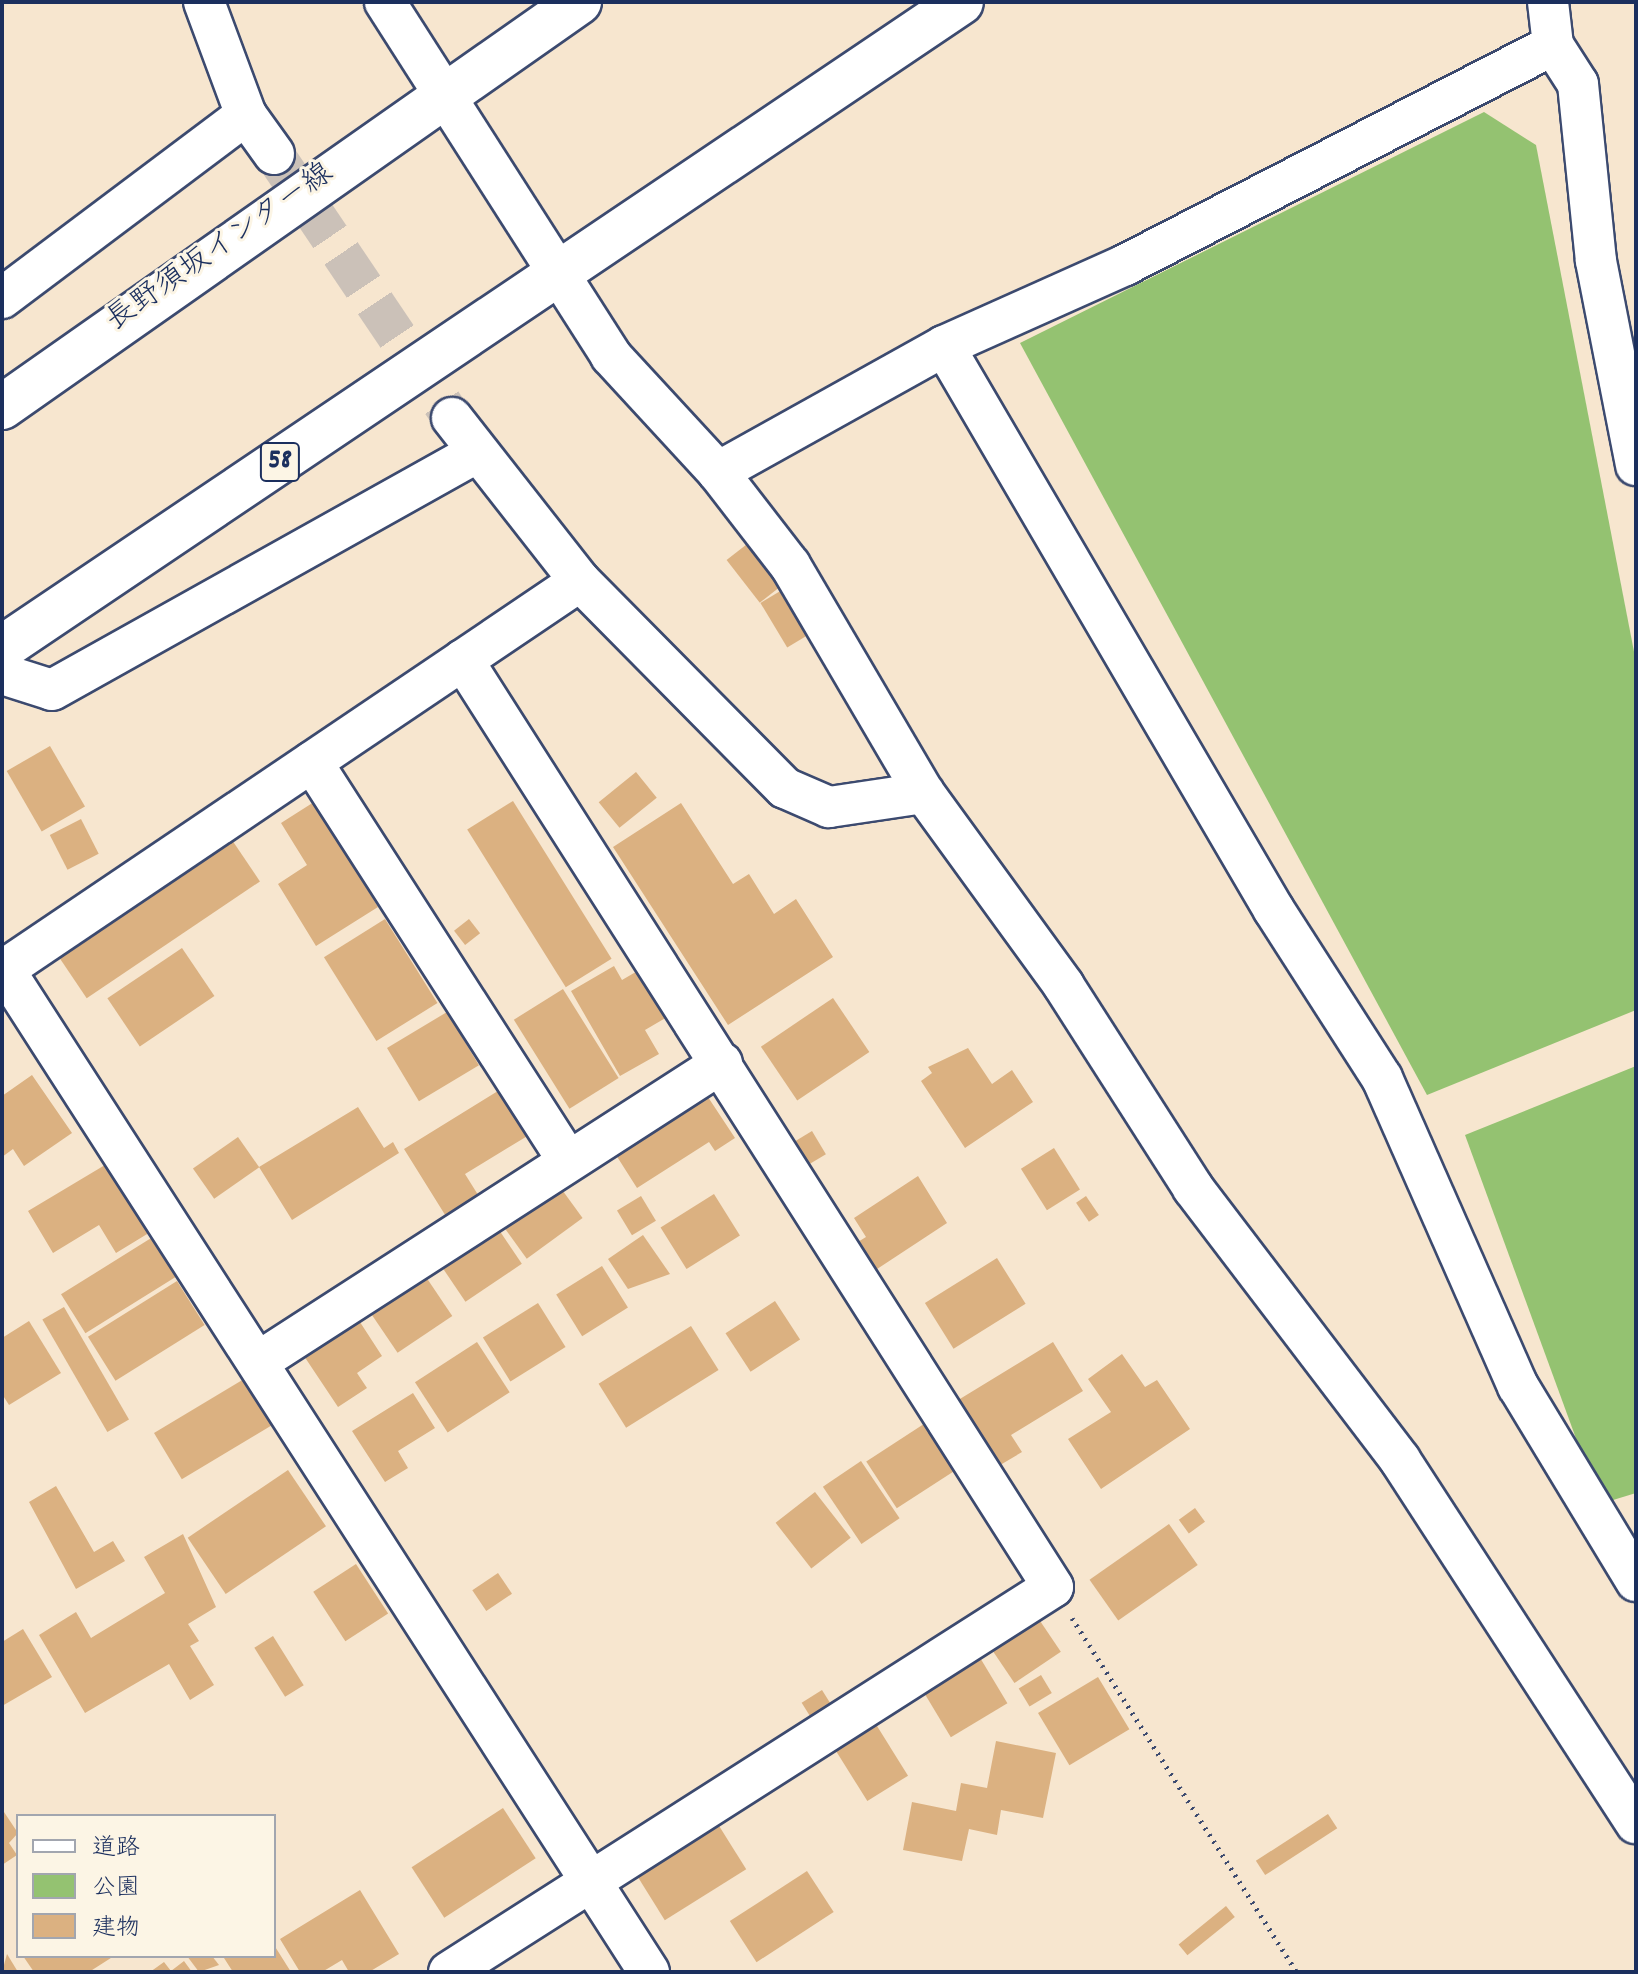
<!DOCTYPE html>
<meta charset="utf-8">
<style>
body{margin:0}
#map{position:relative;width:1638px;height:1974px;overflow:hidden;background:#f7e6cf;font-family:Dekko,"Klee One",sans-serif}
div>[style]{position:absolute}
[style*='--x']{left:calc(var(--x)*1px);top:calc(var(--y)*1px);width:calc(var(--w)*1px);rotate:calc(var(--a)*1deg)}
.green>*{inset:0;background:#94c271}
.building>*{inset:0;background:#dbb181;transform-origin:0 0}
.minor-tunnel>*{height:40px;margin-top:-20px;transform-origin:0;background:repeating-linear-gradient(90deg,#cbc1b8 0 40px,transparent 0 60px)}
.path>*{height:5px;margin-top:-2.5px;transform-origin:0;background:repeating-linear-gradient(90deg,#3c4a6f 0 2px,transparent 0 8px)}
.roads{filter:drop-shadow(2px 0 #3c4a6f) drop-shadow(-2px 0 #3c4a6f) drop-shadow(0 2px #3c4a6f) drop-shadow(0 -2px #3c4a6f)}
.minor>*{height:40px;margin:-20px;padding:0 20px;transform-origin:20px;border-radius:20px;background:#fff}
.major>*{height:44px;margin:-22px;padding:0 22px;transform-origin:22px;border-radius:22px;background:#fff}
span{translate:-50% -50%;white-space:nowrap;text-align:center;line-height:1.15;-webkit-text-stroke:6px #fcf5e5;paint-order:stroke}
.shield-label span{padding:2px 6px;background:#fcf5e5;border:2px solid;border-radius:6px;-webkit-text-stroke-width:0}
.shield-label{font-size:28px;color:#1b2f5e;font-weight:700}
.street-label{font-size:30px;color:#1b2f5e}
.frame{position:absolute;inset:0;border:4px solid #1b2f5e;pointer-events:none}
.legend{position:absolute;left:16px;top:1814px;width:260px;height:144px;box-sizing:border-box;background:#fcf5e5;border:2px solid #a2a6af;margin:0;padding:10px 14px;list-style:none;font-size:24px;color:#1b2f5e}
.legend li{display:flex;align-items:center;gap:16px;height:40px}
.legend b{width:40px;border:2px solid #a2a6af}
</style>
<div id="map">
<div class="green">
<i style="clip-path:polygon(1484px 112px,1536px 145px,1636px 662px,1636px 1010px,1427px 1095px,1020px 343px)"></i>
<i style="clip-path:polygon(1636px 1066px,1636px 1493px,1600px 1504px,1465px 1135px)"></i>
</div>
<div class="building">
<i style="left:751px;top:541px;width:54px;height:31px;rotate:52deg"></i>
<i style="left:787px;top:587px;width:52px;height:31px;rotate:59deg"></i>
<i style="left:50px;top:746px;width:70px;height:50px;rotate:60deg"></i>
<i style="left:636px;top:772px;width:33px;height:48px;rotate:51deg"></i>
<i style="left:513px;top:801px;width:186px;height:54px;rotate:58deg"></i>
<i style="clip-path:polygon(314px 802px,378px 907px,316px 946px,278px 884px,307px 865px,281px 823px)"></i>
<i style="clip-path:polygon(681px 803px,733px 884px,749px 874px,774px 914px,796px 899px,833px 957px,728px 1025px,613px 847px)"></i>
<i style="left:81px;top:819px;width:39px;height:35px;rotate:63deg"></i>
<i style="left:232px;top:840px;width:50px;height:209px;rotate:56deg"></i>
<i style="left:385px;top:919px;width:99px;height:72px;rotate:58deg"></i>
<i style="left:469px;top:919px;width:18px;height:19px;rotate:52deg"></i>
<i style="left:182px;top:948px;width:58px;height:90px;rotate:56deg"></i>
<i style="clip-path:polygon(614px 966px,622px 980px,646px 966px,674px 1013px,645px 1030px,659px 1054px,620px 1076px,571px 991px)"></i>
<i style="left:563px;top:989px;width:105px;height:58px;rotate:58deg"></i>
<i style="left:833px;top:998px;width:65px;height:87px;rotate:56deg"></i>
<i style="left:447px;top:1012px;width:62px;height:70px;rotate:59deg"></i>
<i style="clip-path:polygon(968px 1048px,992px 1084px,1012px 1070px,1033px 1102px,965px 1148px,921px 1081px,932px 1073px,928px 1067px)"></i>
<i style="clip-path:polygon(32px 1075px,72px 1133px,24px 1166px,13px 1149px,2px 1157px,2px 1096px)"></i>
<i style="clip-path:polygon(700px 1085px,735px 1138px,715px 1151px,709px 1142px,637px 1188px,609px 1144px)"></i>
<i style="clip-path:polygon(506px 1086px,534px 1132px,465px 1174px,480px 1198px,447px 1218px,404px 1149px)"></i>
<i style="clip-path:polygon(358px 1107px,384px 1148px,393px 1142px,399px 1153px,292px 1220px,259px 1167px)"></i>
<i style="left:812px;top:1131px;width:27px;height:25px;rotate:59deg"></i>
<i style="left:238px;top:1137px;width:37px;height:55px;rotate:55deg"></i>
<i style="left:1054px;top:1148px;width:49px;height:39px;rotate:58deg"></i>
<i style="clip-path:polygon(115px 1159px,157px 1228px,116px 1253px,99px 1225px,53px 1253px,28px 1211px)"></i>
<i style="left:552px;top:1176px;width:52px;height:69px;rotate:54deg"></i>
<i style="clip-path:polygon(918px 1176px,947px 1223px,871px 1273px,853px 1245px,866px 1237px,854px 1218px)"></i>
<i style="left:714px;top:1194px;width:49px;height:63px;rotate:58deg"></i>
<i style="left:641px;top:1196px;width:29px;height:28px;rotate:59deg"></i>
<i style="left:1086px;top:1196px;width:23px;height:12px;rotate:56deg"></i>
<i style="left:495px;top:1224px;width:48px;height:68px;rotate:56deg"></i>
<i style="left:156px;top:1235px;width:46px;height:112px;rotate:58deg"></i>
<i style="clip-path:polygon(643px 1235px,670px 1274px,628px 1289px,608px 1259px)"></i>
<i style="left:997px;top:1258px;width:54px;height:85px;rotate:58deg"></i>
<i style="left:602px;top:1266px;width:49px;height:54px;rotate:58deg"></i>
<i style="left:426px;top:1277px;width:47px;height:66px;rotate:56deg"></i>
<i style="left:177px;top:1281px;width:52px;height:105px;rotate:58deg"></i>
<i style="left:775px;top:1301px;width:46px;height:59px;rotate:57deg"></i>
<i style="left:538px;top:1303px;width:52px;height:65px;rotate:58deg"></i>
<i style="left:64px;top:1307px;width:130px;height:25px;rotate:60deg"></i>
<i style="clip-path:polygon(358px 1319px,382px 1356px,357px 1373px,367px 1388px,338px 1407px,304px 1356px)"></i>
<i style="clip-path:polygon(29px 1321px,61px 1373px,9px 1405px,2px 1394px,2px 1338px)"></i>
<i style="left:691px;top:1326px;width:52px;height:109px;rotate:58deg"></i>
<i style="left:477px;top:1342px;width:60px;height:74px;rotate:57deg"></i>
<i style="clip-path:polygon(1053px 1342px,1083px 1391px,1011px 1435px,1022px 1452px,990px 1471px,950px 1405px)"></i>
<i style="clip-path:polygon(1122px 1354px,1145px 1387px,1157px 1380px,1190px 1429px,1101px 1489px,1068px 1439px,1111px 1412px,1088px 1379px)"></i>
<i style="left:244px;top:1379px;width:54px;height:105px;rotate:59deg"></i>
<i style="clip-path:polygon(413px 1393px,435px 1428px,398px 1451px,408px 1468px,385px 1482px,352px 1431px)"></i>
<i style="left:930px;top:1420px;width:56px;height:76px;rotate:57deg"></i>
<i style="left:861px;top:1461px;width:69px;height:46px;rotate:56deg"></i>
<i style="left:288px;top:1470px;width:68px;height:121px;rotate:56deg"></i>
<i style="clip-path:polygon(56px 1486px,94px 1552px,113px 1541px,125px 1561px,76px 1589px,29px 1502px)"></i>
<i style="left:815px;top:1492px;width:58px;height:50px;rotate:52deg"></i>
<i style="left:1195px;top:1508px;width:17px;height:20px;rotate:54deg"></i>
<i style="left:1169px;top:1524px;width:50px;height:97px;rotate:55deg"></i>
<i style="clip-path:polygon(183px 1534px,216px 1607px,188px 1624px,199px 1641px,190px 1646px,214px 1685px,190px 1700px,169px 1664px,85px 1713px,39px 1635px,76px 1612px,91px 1638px,165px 1593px,144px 1557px)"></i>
<i style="left:356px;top:1564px;width:59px;height:51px;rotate:57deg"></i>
<i style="left:498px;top:1573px;width:25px;height:31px;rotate:56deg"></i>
<i style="left:1034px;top:1612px;width:48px;height:56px;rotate:56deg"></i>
<i style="clip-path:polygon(23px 1629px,52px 1677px,2px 1706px,2px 1642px)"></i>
<i style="left:273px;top:1636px;width:58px;height:22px;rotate:58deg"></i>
<i style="left:976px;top:1651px;width:61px;height:66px;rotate:59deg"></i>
<i style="left:1041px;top:1675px;width:21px;height:26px;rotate:59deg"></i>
<i style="left:1098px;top:1677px;width:61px;height:70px;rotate:59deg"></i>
<i style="left:822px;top:1690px;width:26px;height:24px;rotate:58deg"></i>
<i style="left:872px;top:1718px;width:68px;height:48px;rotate:58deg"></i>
<i style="clip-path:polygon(996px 1741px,1056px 1753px,1043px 1818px,1001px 1810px,997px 1835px,969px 1829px,962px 1861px,903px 1850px,912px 1802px,956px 1811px,961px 1783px,987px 1788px)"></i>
<i style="left:503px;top:1808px;width:60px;height:109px;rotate:57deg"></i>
<i style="clip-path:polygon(2px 1809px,18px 1833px,9px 1843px,17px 1855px,2px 1865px)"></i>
<i style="left:1328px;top:1814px;width:17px;height:86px;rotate:57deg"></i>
<i style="left:716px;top:1821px;width:57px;height:96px;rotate:58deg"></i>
<i style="left:807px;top:1871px;width:49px;height:92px;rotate:57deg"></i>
<i style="clip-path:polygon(360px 1890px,399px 1954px,369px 1972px,349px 1972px,342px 1960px,322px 1972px,300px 1972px,280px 1939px)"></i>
<i style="left:1226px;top:1906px;width:14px;height:61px;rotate:51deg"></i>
<i style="clip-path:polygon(274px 1945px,291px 1972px,233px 1972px,224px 1958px,274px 1956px)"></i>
<i style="clip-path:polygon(7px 1954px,18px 1972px,2px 1972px)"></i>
<i style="clip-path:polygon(23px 1956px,114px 1956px,89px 1972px,34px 1972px)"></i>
<i style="clip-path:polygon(187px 1956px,212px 1956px,219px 1965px,199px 1972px)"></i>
<i style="clip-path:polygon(184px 1961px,192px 1972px,150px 1972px,164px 1962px,171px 1971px)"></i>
</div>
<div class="minor-tunnel">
<i style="--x:274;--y:154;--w:318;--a:56"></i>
</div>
<div class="path">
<i style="--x:1072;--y:1618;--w:419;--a:57.6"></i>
</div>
<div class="roads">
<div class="minor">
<i style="--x:204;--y:2;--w:121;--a:69.6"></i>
<i style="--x:246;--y:115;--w:48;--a:54.3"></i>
<i style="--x:385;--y:2;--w:420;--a:57.4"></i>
<i style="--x:611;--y:356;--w:158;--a:47.3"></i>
<i style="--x:718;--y:472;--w:118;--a:52.3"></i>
<i style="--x:790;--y:565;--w:264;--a:59.6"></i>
<i style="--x:924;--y:793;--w:238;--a:54"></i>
<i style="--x:1064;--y:986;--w:240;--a:57.4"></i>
<i style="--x:1193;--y:1188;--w:342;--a:52.7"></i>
<i style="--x:1400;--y:1460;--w:433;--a:57"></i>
<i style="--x:1548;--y:2;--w:43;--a:83.4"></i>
<i style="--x:1553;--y:45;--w:46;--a:57.3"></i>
<i style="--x:1578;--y:84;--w:178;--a:84.2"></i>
<i style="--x:1596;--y:261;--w:208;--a:78.9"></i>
<i style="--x:2;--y:298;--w:305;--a:-36.9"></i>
<i style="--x:944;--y:346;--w:653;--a:59.67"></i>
<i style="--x:1274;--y:910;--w:200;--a:57.3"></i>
<i style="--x:1382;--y:1078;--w:337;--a:66.2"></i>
<i style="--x:1518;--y:1386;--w:228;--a:58.8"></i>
<i style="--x:452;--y:418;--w:207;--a:51.9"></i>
<i style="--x:580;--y:581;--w:291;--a:45.3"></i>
<i style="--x:785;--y:788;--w:48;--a:23.4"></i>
<i style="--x:829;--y:807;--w:96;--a:-8.4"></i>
<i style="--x:718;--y:472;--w:259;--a:-29.1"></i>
<i style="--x:944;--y:346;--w:198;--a:-24.1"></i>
<i style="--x:1125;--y:265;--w:481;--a:-27.2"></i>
<i style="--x:2;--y:674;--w:52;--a:17.7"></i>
<i style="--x:52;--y:690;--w:487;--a:-29.2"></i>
<i style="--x:312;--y:762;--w:473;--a:57.3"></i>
<i style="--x:2;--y:966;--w:1196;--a:57.25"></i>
<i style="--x:2;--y:971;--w:697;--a:-34.01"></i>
<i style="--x:258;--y:1362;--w:552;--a:-32.8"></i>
<i style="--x:449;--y:1972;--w:716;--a:-32.51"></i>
<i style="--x:1053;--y:1587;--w:1099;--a:-122.48"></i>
</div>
<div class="major">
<i style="--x:2;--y:407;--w:705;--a:-35.07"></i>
<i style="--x:2;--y:648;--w:1156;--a:-33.96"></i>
</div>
</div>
<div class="shield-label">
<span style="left:280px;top:462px">58</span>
</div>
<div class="street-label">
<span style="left:221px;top:249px;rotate:-35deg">長野須坂インター線</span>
</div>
<div class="frame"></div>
<ul class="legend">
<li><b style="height:10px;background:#fff"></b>道路</li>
<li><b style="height:22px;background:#94c271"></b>公園</li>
<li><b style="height:22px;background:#dbb181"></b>建物</li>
</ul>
</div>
